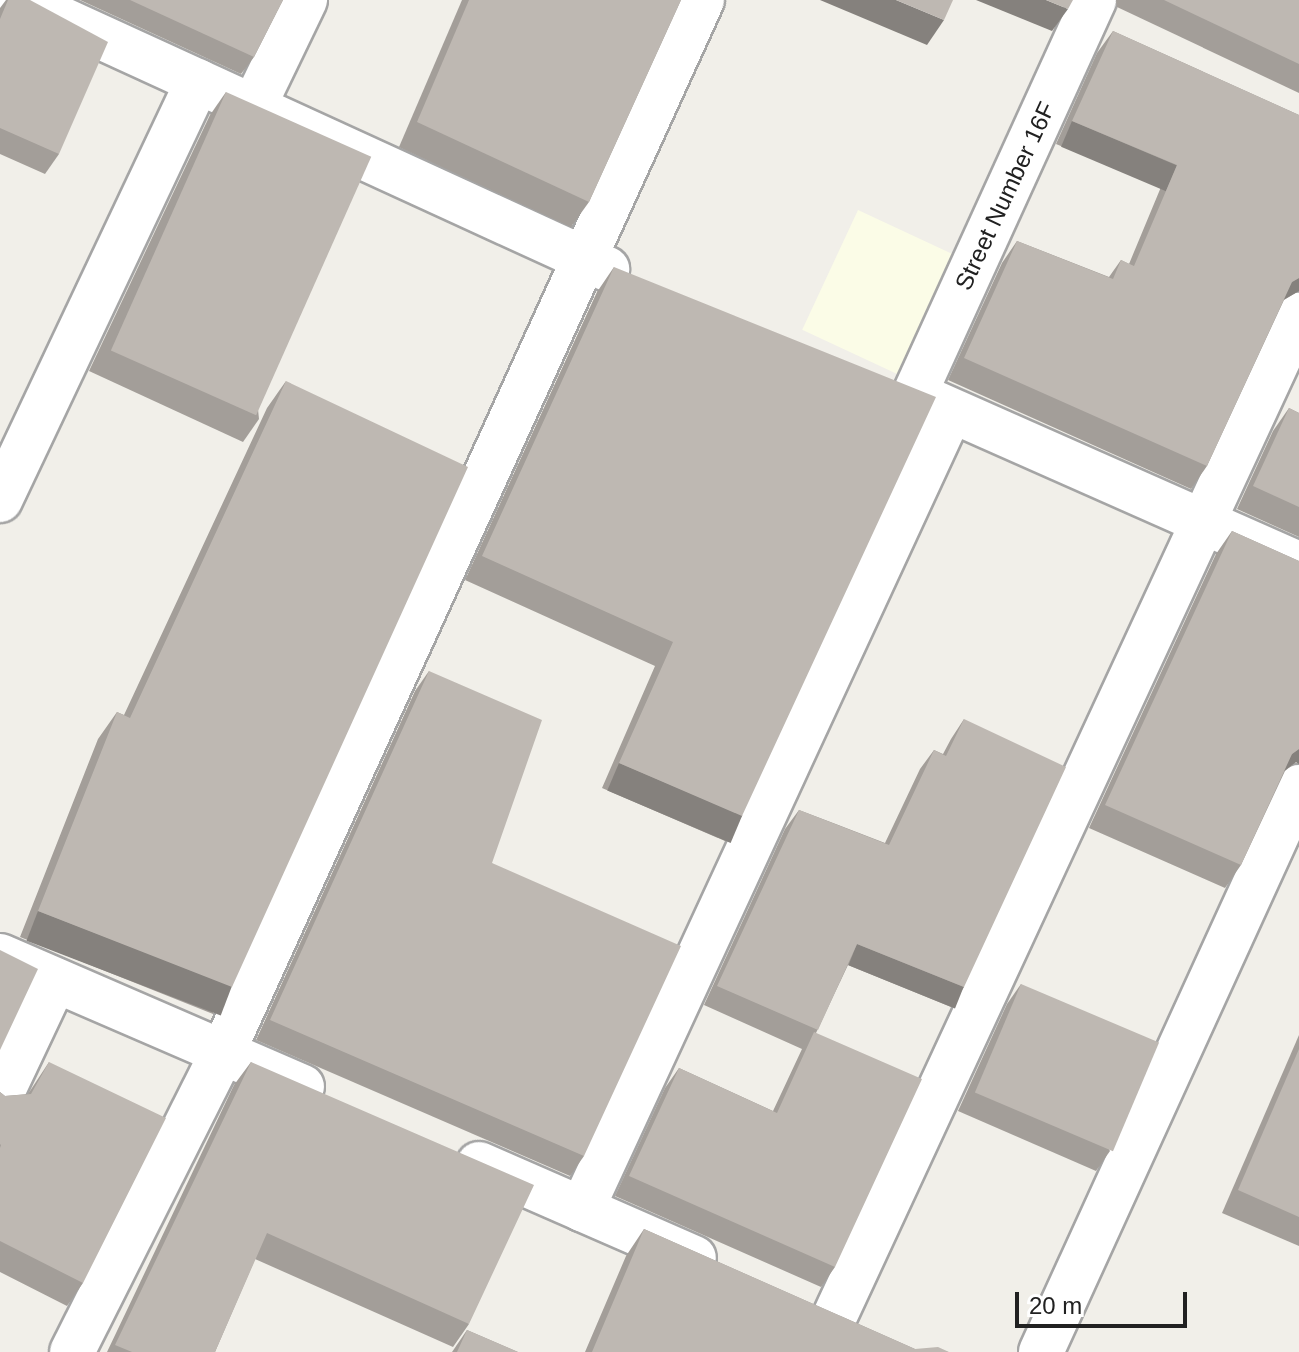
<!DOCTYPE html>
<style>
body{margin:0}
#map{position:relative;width:1299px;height:1352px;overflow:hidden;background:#f1efe9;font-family:Arial,sans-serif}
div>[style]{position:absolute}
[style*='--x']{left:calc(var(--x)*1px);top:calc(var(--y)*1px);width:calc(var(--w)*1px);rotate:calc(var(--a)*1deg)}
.education>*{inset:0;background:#fbfce7;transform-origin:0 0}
.roads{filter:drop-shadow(2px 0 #a5a5a5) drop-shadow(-2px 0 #a5a5a5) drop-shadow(0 2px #a5a5a5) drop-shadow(0 -2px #a5a5a5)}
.minor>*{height:44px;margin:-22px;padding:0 22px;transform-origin:22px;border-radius:22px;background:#fff}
.wall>*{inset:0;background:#a39e99}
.shaded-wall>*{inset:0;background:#85817d;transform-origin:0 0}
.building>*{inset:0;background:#beb8b2;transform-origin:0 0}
span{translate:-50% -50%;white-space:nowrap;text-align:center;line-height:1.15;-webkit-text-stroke:6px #fff;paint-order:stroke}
.street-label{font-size:24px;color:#212121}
.scale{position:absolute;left:1015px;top:1292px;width:172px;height:36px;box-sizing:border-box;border:4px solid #212121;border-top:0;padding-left:10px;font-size:24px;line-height:28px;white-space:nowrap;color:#212121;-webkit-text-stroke:6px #fff;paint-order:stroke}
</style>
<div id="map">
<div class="education">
<i style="left:858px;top:210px;width:119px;height:132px;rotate:25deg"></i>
</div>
<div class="roads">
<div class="minor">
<i style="--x:20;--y:0;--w:646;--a:24.62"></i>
<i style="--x:253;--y:108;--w:120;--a:-64.3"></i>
<i style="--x:915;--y:393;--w:432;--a:-65.5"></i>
<i style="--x:926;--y:399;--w:408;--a:23.9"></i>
<i style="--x:0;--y:500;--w:463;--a:-64.7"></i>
<i style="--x:0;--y:956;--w:329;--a:23.4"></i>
<i style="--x:0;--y:1097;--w:129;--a:-64.8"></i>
<i style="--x:479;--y:1164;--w:112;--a:23.6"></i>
<i style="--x:582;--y:1209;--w:877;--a:-65.19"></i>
<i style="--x:582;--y:1209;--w:122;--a:23.6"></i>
<i style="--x:833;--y:1320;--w:1108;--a:-65.12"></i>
<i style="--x:72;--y:1352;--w:336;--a:-63.3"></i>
<i style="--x:223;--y:1052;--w:1156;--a:-65.52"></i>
<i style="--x:1041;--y:1352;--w:621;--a:-65.46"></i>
</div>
</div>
<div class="wall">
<i style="clip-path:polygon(6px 0,30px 0,59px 154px,45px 174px,0 154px,0 8px)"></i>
<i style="clip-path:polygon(80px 0,283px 0,254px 57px,241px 74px)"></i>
<i style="clip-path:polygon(462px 0,681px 0,589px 202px,571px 227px,399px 147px)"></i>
<i style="clip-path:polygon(1116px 0,1299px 0,1299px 93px,1117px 7px)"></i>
<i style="clip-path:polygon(1113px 31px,1299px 115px,1299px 291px,1284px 300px,1207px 466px,1191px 489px,948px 380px,1002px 263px,1017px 241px,1109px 277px,1121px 260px,1129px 264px,1161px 187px,1056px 144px,1097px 53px)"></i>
<i style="clip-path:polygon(226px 92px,259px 419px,243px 442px,89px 371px,210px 115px)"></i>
<i style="clip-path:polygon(614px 267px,742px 816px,725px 841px,602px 788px,655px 666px,465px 580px,597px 292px)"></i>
<i style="clip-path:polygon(286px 381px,213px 1014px,20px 937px,98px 739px,117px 712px,124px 715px,267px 408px)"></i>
<i style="clip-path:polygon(1289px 408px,1299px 413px,1299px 537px,1237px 509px,1273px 431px)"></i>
<i style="clip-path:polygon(1232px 531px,1299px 561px,1299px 764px,1296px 762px,1285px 771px,1241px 865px,1225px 888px,1089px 828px,1216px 554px)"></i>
<i style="clip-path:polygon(429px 671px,492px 863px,584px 1156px,570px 1176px,256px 1040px,415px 691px)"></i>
<i style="clip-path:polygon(964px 719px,964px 987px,951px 1007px,848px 965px,816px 1033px,835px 1267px,821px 1287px,615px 1196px,665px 1088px,679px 1068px,773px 1111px,802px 1049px,704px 1005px,785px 829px,799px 810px,885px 843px,920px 769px,934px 750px,943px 754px,951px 739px)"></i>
<i style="clip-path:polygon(1021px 984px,1110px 1151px,1096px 1171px,958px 1111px,1007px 1004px)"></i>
<i style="clip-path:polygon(1299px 1035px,1299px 1246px,1222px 1213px)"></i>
<i style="clip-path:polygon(49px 1062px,83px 1283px,67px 1306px,0 1272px,0 1092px,5px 1096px,28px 1094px)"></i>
<i style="clip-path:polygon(251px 1062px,469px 1324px,453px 1347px,255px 1259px,215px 1352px,107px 1352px,234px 1085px)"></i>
<i style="clip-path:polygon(644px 1229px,915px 1349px,949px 1352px,585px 1352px,626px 1256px)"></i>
<i style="clip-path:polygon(467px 1330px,518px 1352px,452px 1352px)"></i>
</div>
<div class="shaded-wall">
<i style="clip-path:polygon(820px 0,896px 0,944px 20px,927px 45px)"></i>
<i style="clip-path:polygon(976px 0,1046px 0,1068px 9px,1052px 31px)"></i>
<i style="left:1072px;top:121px;width:114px;height:28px;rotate:23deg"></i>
<i style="clip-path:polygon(1299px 278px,1299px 291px,1276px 304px,1292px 282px)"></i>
<i style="clip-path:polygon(1299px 749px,1299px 764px,1296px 762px,1276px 777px,1292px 754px)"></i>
<i style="left:619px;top:763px;width:134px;height:30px;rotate:23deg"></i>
<i style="left:38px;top:911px;width:208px;height:32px;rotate:21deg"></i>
<i style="left:857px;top:944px;width:115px;height:23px;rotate:22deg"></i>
</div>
<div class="building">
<i style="clip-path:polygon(8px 0,30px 0,108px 42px,59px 154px,0 128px,0 19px)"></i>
<i style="clip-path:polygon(130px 0,283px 0,254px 57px)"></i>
<i style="clip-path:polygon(469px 0,681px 0,589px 202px,417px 122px)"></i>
<i style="clip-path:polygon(896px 0,953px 0,944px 20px)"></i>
<i style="clip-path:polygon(1046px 0,1073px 0,1068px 9px)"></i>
<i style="clip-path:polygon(1164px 0,1299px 0,1299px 64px)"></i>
<i style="clip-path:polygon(1113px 31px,1299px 115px,1299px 278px,1292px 282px,1207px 466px,964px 358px,1017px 241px,1113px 279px,1121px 260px,1134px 266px,1177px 165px,1072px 121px)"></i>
<i style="left:226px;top:92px;width:159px;height:283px;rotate:24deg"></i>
<i style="clip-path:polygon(614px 267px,936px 397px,742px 816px,619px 763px,673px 642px,482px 556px)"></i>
<i style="clip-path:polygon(286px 381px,468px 467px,232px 987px,38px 911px,117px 712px,130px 718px)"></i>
<i style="clip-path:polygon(1289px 408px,1299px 413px,1299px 507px,1253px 486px)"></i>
<i style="clip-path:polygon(1232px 531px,1299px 561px,1299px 749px,1292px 754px,1241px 865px,1105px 805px)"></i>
<i style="clip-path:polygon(429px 671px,542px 720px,492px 863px,681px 946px,584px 1156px,270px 1020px)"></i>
<i style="clip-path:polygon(964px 719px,1066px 767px,964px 987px,857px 944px,818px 1030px,717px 986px,799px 810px,889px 845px,934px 750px,946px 756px)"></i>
<i style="clip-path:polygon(0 950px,38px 969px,0 1050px)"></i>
<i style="left:1021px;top:984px;width:150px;height:118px;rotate:23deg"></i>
<i style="clip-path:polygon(814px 1032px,922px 1079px,835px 1267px,629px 1176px,679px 1068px,777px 1113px)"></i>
<i style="clip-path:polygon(1299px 1049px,1299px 1217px,1238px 1190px)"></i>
<i style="clip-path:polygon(49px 1062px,166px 1118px,83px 1283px,0 1241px,0 1148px,1px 1145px,0 1144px,0 1092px,5px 1096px,31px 1094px)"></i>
<i style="clip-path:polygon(251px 1062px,534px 1185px,469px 1324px,267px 1233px,215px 1352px,132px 1352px,115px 1345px)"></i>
<i style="clip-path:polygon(644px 1229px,915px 1349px,938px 1347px,949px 1352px,592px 1352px)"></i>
<i style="clip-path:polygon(467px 1330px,518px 1352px,457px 1352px)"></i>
</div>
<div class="street-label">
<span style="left:1005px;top:196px;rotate:-65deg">Street Number 16F</span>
</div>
<div class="scale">20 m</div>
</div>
